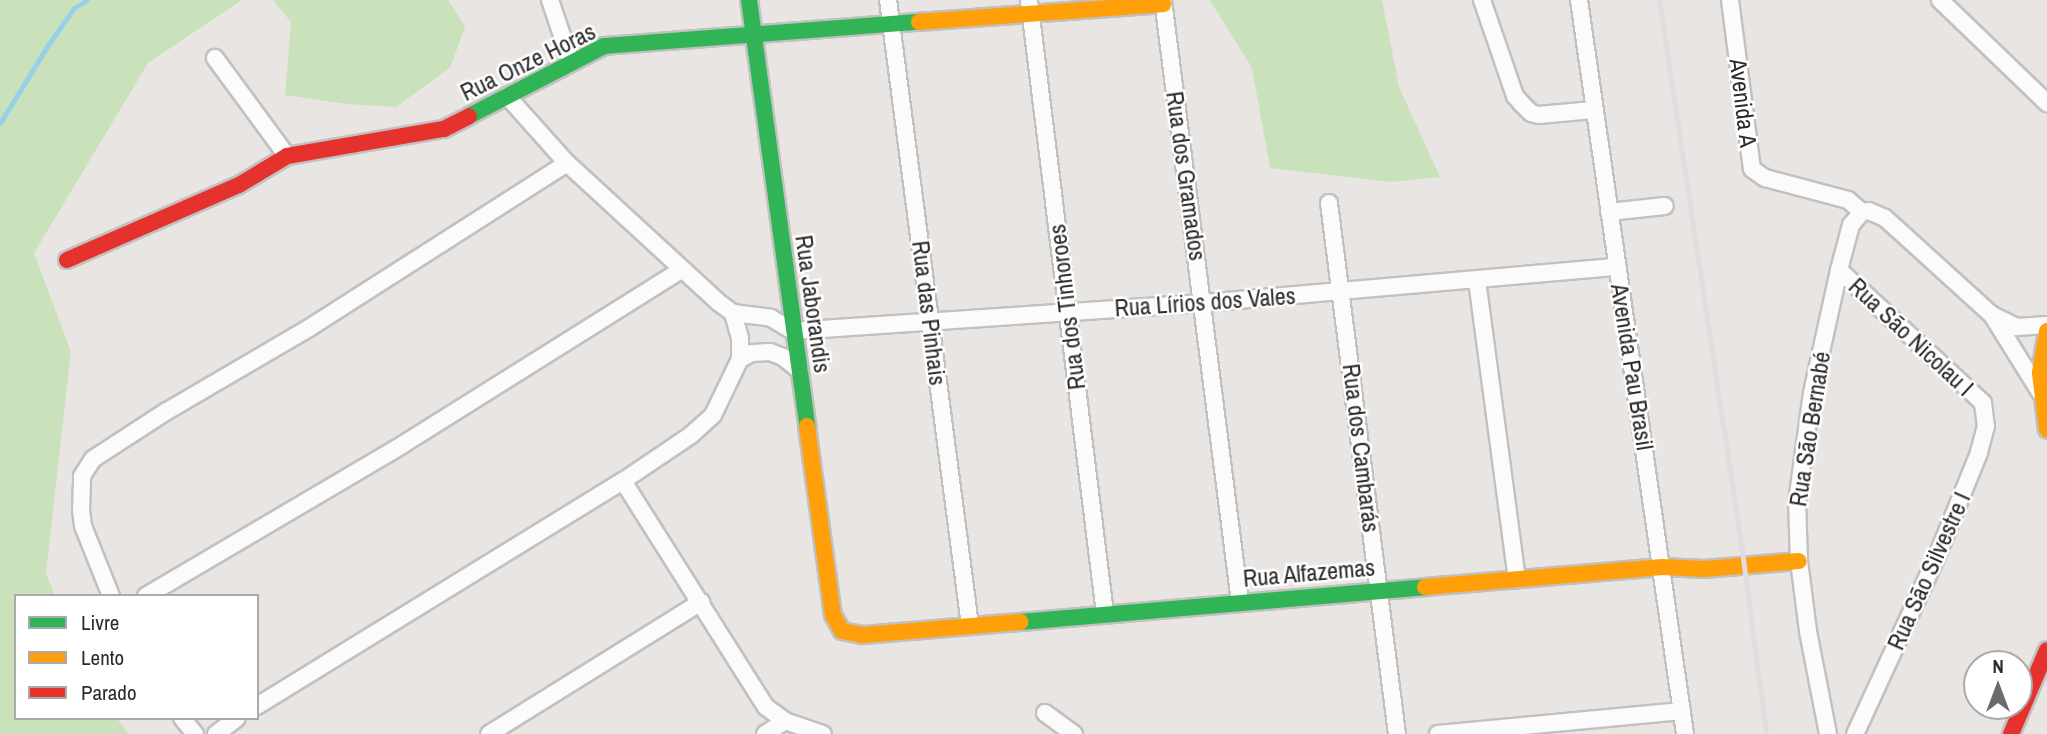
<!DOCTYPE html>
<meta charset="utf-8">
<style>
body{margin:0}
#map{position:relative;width:2047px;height:734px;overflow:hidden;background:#e8e5e2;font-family:"Archivo Narrow",sans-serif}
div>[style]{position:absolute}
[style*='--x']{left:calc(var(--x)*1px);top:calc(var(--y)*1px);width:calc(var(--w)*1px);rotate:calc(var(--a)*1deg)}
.green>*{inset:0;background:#cae2bc}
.stream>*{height:5px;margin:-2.5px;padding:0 2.5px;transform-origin:2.5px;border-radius:2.5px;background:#98d0e6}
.roads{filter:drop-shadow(2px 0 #c2c1c2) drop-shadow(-2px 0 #c2c1c2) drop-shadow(0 2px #c2c1c2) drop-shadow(0 -2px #c2c1c2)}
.street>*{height:16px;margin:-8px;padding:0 8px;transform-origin:8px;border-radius:8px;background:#fcfbfb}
.fast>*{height:16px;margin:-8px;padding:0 8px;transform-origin:8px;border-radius:8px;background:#30b455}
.slow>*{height:16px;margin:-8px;padding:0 8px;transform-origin:8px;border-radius:8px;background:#ff9f0a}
.jam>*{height:16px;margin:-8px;padding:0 8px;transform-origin:8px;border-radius:8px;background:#e5322d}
.rail>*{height:5px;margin:-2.5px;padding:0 2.5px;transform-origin:2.5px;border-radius:2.5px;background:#dedddf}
span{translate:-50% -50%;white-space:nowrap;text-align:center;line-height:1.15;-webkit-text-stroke:5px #fff;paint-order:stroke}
.street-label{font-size:24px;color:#2b2b2b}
.legend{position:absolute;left:14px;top:594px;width:245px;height:126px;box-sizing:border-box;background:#fff;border:2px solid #aaa;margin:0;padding:9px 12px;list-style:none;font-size:21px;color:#2b2b2b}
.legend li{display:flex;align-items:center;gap:14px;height:35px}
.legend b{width:35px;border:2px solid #aaa}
.north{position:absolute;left:1963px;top:650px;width:70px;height:70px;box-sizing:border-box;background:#fff;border:2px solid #aaa;border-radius:50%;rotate:0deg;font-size:19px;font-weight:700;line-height:28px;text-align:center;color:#2b2b2b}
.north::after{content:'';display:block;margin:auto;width:24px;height:32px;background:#6d6c6b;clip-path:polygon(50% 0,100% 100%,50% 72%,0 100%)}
</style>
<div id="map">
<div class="green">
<i style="clip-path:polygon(0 0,242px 0,148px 63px,34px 253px,71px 352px,46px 573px,55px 596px,16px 596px,16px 718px,117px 718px,128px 734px,0 734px)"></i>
<i style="clip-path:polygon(273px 0,448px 0,465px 27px,450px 68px,396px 107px,347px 104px,285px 95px,291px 22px)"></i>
<i style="clip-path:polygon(1210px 0,1382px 0,1399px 87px,1440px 177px,1391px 182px,1270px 168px,1252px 68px)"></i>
</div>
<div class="stream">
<i style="--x:0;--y:123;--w:92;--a:-58.4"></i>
<i style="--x:48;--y:45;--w:45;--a:-54.9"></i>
<i style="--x:74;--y:8;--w:15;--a:-32"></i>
</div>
<div class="roads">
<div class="street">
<i style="--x:550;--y:0;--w:65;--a:71.3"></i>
<i style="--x:888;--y:0;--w:630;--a:82.53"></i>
<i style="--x:1029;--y:0;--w:619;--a:82.94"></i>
<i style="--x:1163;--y:0;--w:607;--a:82.71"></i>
<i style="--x:1482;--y:0;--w:102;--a:71"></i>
<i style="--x:1515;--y:96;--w:11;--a:49"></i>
<i style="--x:1522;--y:104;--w:13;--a:45"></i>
<i style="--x:1531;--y:113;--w:8;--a:14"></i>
<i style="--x:1539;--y:115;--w:54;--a:-5.3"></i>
<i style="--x:1579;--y:0;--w:742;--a:81.78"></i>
<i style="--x:1730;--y:0;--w:170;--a:82.6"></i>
<i style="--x:1752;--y:169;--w:16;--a:35"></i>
<i style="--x:1765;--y:178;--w:86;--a:14.8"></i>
<i style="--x:1848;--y:200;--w:18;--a:41"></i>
<i style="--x:1940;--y:0;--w:149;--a:43.9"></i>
<i style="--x:215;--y:58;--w:122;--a:53.7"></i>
<i style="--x:507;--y:96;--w:90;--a:48.2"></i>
<i style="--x:567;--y:163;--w:205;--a:42.6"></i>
<i style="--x:718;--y:302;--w:19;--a:36"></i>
<i style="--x:733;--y:313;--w:38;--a:7"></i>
<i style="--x:771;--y:318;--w:26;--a:31"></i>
<i style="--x:793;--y:331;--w:411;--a:-3.9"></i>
<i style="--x:1203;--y:303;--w:416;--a:-5"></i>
<i style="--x:1329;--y:203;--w:535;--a:82.7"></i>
<i style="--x:1609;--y:212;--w:56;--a:-6.1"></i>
<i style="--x:1862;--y:212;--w:7;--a:-8"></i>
<i style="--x:1869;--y:211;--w:17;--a:24"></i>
<i style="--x:1885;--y:218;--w:144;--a:42.2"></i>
<i style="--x:1992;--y:315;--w:91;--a:58.1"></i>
<i style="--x:1839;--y:270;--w:196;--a:42.7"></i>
<i style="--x:1983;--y:403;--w:23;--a:83"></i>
<i style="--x:1986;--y:426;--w:28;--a:105"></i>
<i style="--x:1979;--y:453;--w:111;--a:112.2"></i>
<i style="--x:1937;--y:556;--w:196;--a:114.7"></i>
<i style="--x:1477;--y:280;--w:302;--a:82.4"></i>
<i style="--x:1992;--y:315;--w:28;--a:26"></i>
<i style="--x:2017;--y:327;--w:30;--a:-4"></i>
<i style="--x:740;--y:359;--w:13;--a:-27"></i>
<i style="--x:752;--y:353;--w:18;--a:-3"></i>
<i style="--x:770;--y:352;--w:14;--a:21"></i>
<i style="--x:783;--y:357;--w:22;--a:39"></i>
<i style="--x:623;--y:481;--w:267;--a:57.7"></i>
<i style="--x:766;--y:707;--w:24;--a:36"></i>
<i style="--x:785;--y:721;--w:40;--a:18.9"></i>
<i style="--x:111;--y:596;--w:75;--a:-111.8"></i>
<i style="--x:83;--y:526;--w:16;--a:-97"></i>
<i style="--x:81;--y:510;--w:34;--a:-88"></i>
<i style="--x:82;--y:476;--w:20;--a:-57"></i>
<i style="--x:93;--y:459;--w:88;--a:-33"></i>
<i style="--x:167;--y:411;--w:164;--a:-30.3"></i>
<i style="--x:309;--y:328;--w:306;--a:-32.6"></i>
<i style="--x:146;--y:596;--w:297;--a:-30.5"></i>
<i style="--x:402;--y:445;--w:329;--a:-32.1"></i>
<i style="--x:257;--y:706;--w:430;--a:-31.6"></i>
<i style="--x:623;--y:481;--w:82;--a:-34.1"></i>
<i style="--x:691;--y:435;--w:30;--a:-42"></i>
<i style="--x:713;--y:415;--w:62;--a:-64.3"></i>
<i style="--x:740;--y:359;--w:21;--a:-90"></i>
<i style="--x:740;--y:338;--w:26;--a:-106"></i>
<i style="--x:1045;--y:713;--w:36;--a:36"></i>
<i style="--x:182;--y:718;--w:21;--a:51"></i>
<i style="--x:216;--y:734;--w:26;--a:-37"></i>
<i style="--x:489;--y:734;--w:250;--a:-31.9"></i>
<i style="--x:765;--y:734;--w:24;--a:-33"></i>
<i style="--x:1438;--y:734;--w:245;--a:-5.4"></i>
<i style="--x:1828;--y:734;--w:105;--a:-101"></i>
<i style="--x:1808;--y:631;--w:71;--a:-97.3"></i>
<i style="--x:1799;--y:561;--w:59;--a:-91.9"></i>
<i style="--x:1797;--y:502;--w:110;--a:-82.2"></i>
<i style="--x:1812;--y:393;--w:126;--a:-77.6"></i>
<i style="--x:1839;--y:270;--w:47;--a:-75.1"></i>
<i style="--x:1851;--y:225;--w:17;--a:-50"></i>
</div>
<div class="fast">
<i style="--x:749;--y:0;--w:430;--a:82.2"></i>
<i style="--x:469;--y:116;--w:152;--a:-27.4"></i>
<i style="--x:604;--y:46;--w:316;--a:-4.4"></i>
<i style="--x:1020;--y:622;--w:407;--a:-4.9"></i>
</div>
<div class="slow">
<i style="--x:919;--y:22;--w:245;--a:-4.2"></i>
<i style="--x:2047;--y:331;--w:43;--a:99.5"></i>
<i style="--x:2040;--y:373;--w:57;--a:83"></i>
<i style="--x:807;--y:426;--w:191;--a:82.2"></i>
<i style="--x:833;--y:615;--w:18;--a:61"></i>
<i style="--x:842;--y:631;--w:20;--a:11"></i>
<i style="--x:862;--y:635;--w:159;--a:-4.7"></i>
<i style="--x:1425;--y:587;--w:238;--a:-4.8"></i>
<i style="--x:1662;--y:567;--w:42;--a:2.7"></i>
<i style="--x:1704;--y:569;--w:95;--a:-4.8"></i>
</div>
<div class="jam">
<i style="--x:67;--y:260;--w:188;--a:-23.6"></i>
<i style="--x:239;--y:185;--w:56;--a:-31.1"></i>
<i style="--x:287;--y:156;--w:159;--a:-9.8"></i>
<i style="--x:444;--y:129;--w:28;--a:-27"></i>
<i style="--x:2011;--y:734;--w:91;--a:-66.8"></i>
</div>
</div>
<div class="rail">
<i style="--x:1659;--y:0;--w:557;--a:81.43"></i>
<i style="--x:1742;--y:551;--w:185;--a:82.5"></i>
</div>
<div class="street-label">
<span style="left:528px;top:62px;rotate:-26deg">Rua Onze Horas</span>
<span style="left:1743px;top:103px;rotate:83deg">Avenida A</span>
<span style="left:1186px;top:176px;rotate:82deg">Rua dos Gramados</span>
<span style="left:1205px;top:302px;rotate:-4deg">Rua Lírios dos Vales</span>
<span style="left:813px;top:304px;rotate:82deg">Rua Jaborandis</span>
<span style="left:1067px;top:307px;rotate:-97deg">Rua dos Tinhoroes</span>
<span style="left:929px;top:313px;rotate:83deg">Rua das Pinhais</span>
<span style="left:1911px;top:337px;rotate:43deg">Rua São Nicolau I</span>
<span style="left:1632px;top:367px;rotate:81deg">Avenida Pau Brasil</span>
<span style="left:1810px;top:429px;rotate:-81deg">Rua São Bernabé</span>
<span style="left:1361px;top:448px;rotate:83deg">Rua dos Cambarás</span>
<span style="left:1929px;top:571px;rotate:-66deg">Rua São Silvestre I</span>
<span style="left:1309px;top:573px;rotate:-5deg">Rua Alfazemas</span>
</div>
<ul class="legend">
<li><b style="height:9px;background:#30b455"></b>Livre</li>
<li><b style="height:9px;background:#ff9f0a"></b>Lento</li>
<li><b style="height:9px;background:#e5322d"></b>Parado</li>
</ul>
<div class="north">N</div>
</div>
